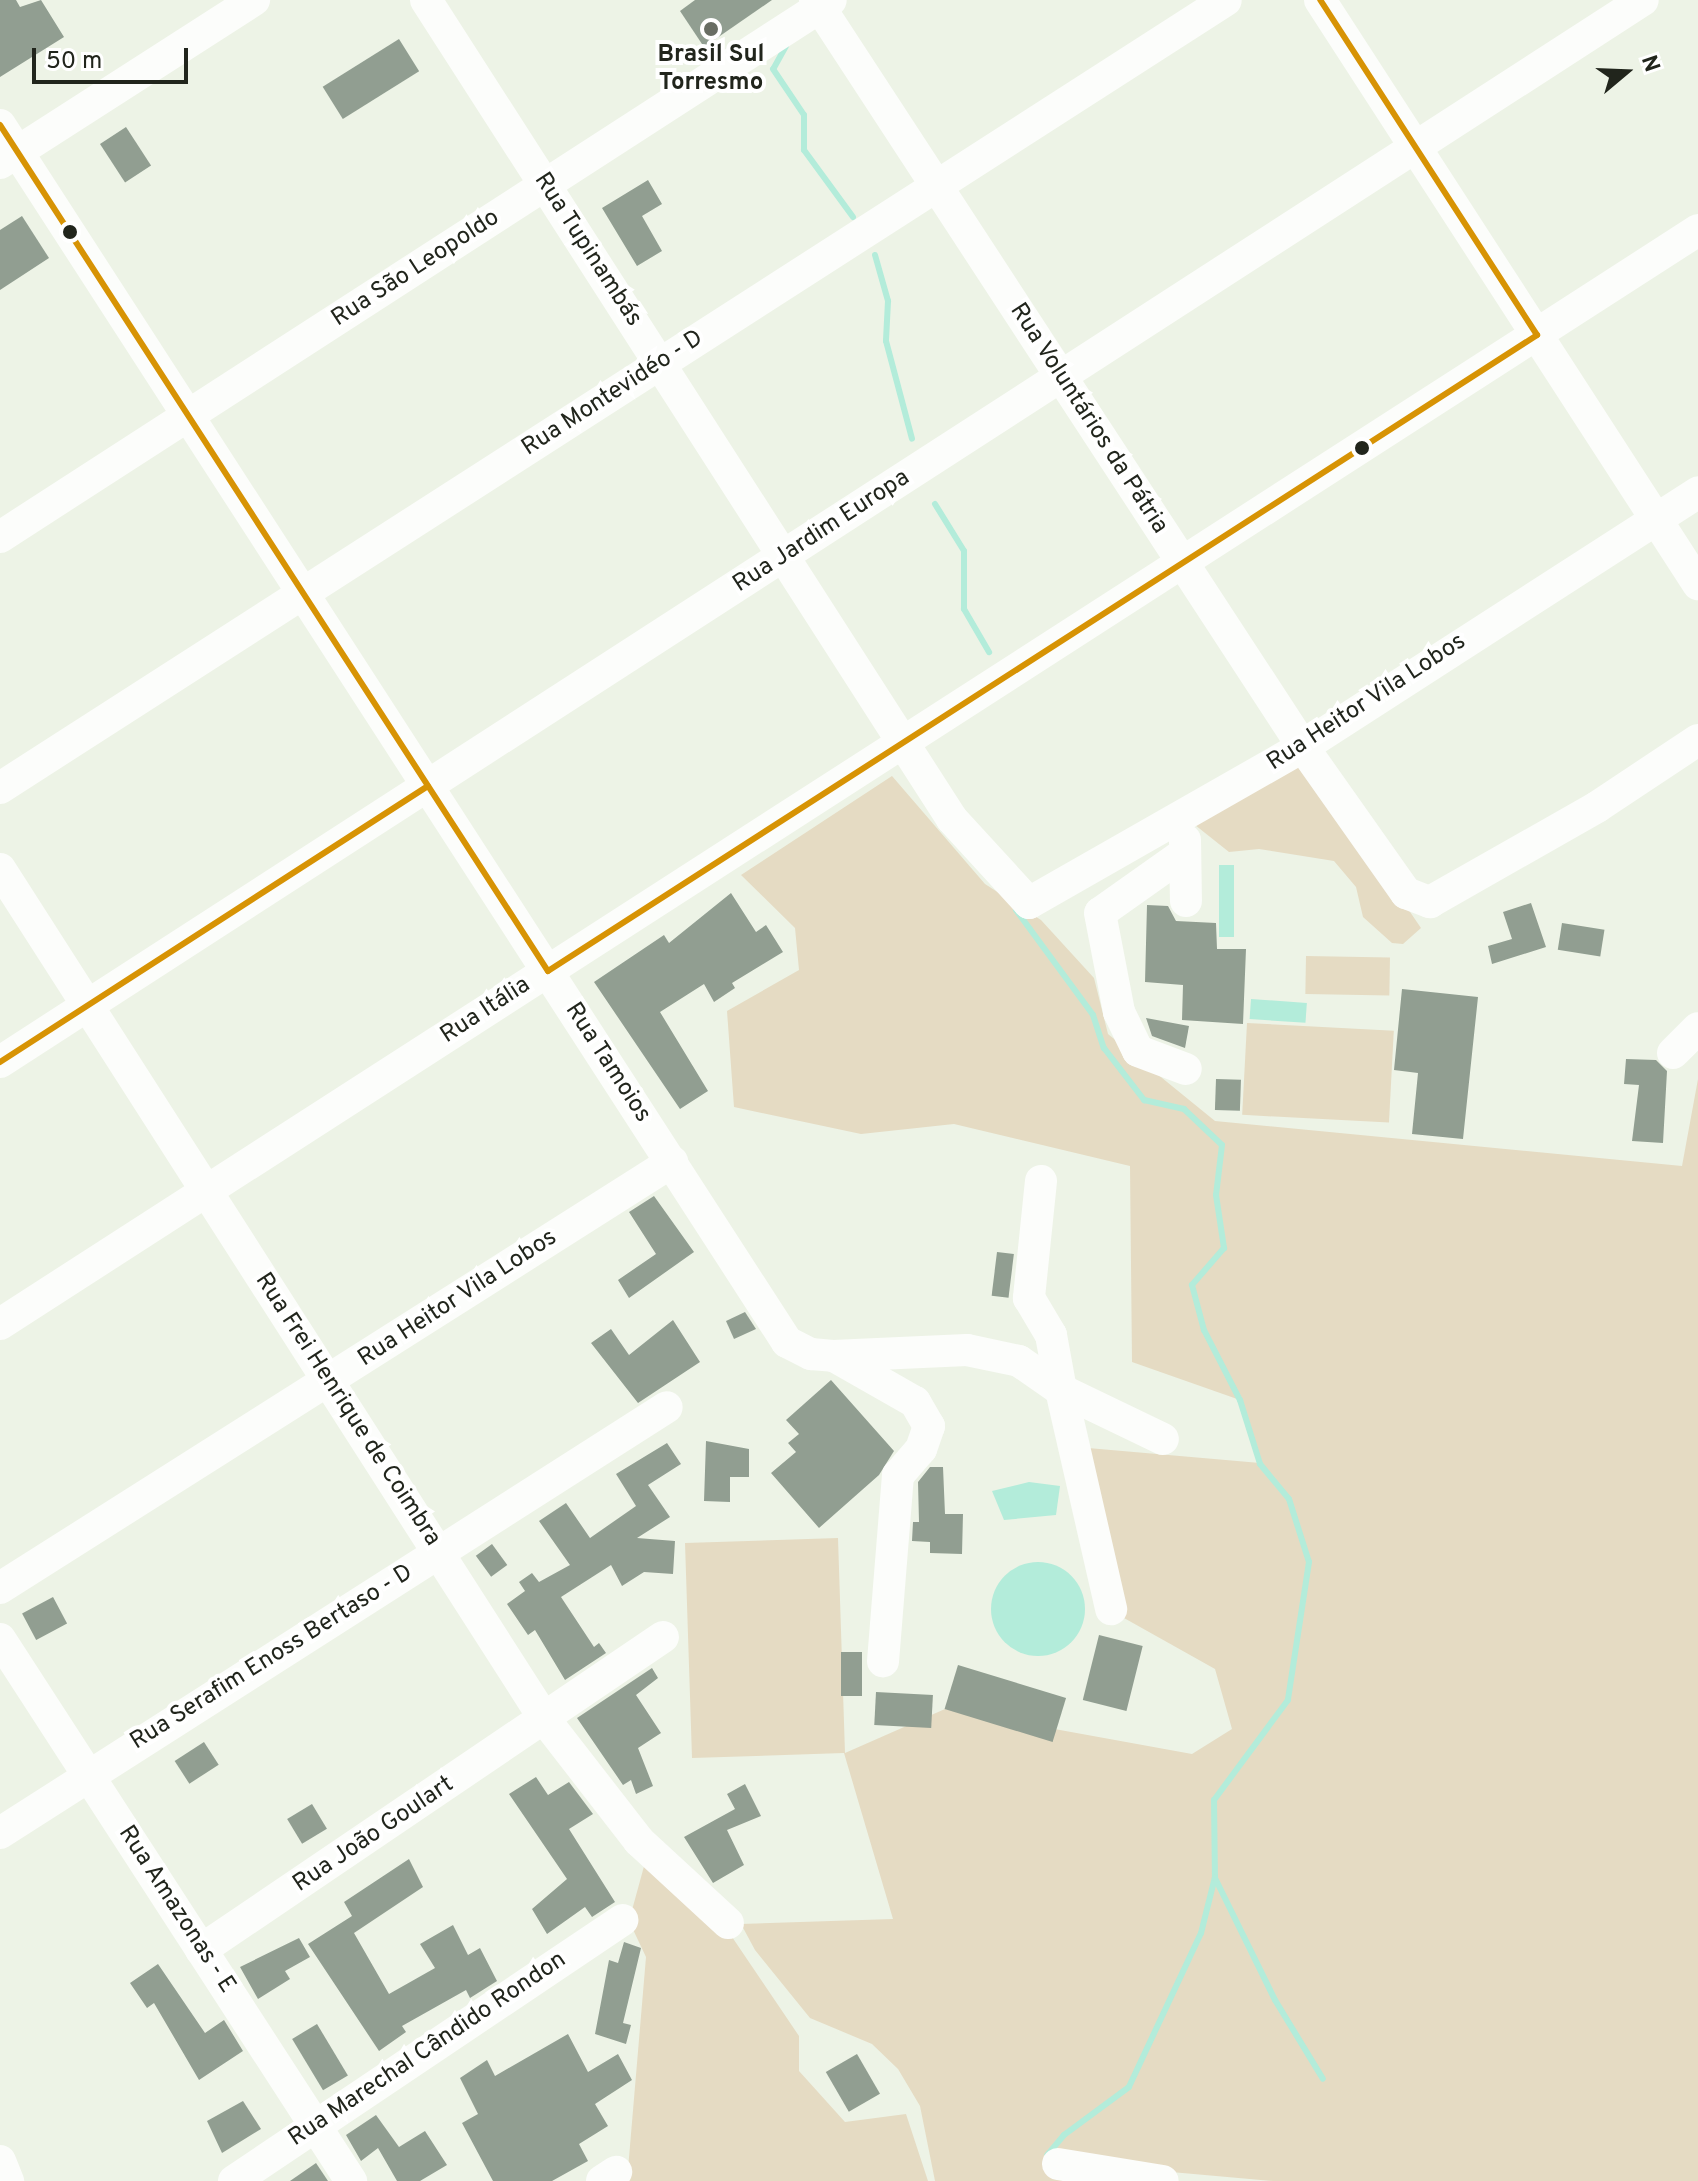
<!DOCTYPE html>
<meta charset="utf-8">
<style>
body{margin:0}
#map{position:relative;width:1698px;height:2181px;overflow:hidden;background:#edf3e6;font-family:Overpass,sans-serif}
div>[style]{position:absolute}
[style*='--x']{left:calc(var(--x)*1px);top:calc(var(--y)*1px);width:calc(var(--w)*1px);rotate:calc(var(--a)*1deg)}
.green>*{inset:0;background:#e5dbc3;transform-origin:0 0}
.water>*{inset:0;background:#b3ecda;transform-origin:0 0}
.round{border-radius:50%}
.stream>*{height:6px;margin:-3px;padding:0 3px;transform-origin:3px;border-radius:3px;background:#b3ecda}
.building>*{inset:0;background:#919e91;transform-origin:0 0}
.minor>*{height:32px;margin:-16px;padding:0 16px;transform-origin:16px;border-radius:16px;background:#fcfdfb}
.bus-1>*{height:6px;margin:-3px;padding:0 3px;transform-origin:3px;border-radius:3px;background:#d79304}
.dots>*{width:22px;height:22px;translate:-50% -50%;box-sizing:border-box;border:4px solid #fff;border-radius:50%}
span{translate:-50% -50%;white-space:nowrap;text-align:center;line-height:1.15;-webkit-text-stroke:8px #fff;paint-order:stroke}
.poi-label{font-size:24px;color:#21251c;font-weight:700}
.street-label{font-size:24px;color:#21251c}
.north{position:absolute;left:1586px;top:32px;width:80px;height:80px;-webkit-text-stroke:6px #fff;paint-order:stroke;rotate:71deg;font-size:22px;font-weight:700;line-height:32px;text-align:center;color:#21251c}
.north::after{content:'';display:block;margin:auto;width:28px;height:36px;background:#21251c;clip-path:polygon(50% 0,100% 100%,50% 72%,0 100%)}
.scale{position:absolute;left:32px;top:48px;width:156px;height:36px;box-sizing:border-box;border:4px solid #21251c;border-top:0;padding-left:10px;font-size:24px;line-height:28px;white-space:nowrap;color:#21251c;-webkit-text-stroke:6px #fff;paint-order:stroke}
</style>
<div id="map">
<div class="green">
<i style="clip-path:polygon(1303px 755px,1421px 928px,1403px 944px,1392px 943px,1363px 917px,1356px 887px,1334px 861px,1259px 849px,1229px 852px,1190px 821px)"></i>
<i style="clip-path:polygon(892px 776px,985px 884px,1041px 920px,1094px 978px,1108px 1034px,1215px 1121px,1682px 1166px,1698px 1079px,1698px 2181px,1273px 2181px,1048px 2161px,1109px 2181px,935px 2181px,920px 2106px,898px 2069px,872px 2044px,810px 2018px,755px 1950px,741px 1924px,893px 1919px,844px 1753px,692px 1758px,685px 1543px,838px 1538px,845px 1753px,945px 1709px,1192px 1754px,1232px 1729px,1215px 1669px,1124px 1618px,1088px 1448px,1260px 1463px,1240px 1400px,1132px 1362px,1130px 1166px,954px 1124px,861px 1134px,734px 1107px,727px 1011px,799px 970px,795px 928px,741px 875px)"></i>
<i style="left:1306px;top:956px;width:84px;height:38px;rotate:1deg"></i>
<i style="left:1247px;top:1023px;width:147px;height:92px;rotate:3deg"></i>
<i style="clip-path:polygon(646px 1859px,728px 1931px,799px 2036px,799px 2071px,845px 2122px,906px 2114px,928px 2181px,627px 2181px,646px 1957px,629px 1921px)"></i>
</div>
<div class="water">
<i style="left:1219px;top:865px;width:15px;height:72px"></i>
<i style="left:1251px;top:999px;width:56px;height:20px;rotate:4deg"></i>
<i style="clip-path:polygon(1029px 1482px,1060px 1486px,1056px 1515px,1004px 1520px,992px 1491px)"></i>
<i class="round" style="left:991px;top:1562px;width:94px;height:94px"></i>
</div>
<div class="stream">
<i style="--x:786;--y:46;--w:26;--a:119"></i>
<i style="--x:773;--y:69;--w:55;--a:56"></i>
<i style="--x:804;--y:115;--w:35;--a:90"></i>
<i style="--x:804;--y:150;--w:83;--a:53.8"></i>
<i style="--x:875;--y:255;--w:48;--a:74.2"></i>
<i style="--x:888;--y:301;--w:40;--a:92.9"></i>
<i style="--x:886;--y:341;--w:101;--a:75.1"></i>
<i style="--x:935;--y:504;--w:55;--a:58.3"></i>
<i style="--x:964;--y:551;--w:58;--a:90"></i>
<i style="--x:964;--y:609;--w:50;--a:59.8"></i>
<i style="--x:1016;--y:910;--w:130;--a:53.7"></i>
<i style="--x:1093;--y:1015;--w:35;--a:72"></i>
<i style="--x:1104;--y:1048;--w:66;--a:52.4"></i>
<i style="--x:1144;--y:1100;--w:41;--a:12.7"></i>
<i style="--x:1184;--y:1109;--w:52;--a:43.5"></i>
<i style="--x:1222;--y:1145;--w:50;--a:96.8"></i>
<i style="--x:1216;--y:1195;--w:54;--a:81.4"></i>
<i style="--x:1224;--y:1248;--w:49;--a:130.9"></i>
<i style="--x:1192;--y:1285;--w:47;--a:75.1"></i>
<i style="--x:1204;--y:1330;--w:79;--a:62.8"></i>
<i style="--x:1240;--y:1400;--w:67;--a:72.6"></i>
<i style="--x:1260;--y:1464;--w:45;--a:50.4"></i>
<i style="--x:1289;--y:1499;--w:66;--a:72.4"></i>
<i style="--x:1309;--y:1562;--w:140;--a:98.7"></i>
<i style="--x:1288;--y:1700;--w:124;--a:126.5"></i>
<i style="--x:1214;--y:1800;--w:77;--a:89.3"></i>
<i style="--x:1215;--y:1877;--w:58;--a:104"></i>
<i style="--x:1201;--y:1933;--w:170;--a:115.1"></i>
<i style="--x:1129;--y:2087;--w:81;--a:143.6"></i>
<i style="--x:1064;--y:2135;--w:26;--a:130"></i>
<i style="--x:1215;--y:1878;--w:136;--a:63.8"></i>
<i style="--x:1275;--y:2000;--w:92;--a:58.7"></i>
</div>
<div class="building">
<i style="clip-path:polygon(0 0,16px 0,20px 7px,41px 0,64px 37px,0 77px)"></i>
<i style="clip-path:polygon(695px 0,772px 0,704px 47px,680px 11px)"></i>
<i style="left:399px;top:39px;width:38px;height:90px;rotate:58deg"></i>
<i style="left:126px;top:127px;width:46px;height:31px;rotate:57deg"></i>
<i style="clip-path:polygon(648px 180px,662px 204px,642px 216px,662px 251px,637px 266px,602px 208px)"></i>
<i style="clip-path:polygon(22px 216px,49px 258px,0 290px,0 230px)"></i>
<i style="clip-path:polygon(731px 893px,756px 932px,766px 925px,783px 952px,732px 983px,735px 988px,714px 1002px,704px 984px,660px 1012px,708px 1091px,680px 1109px,594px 982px,664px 935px,669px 943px)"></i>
<i style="clip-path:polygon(1531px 903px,1546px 947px,1492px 964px,1488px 946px,1512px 939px,1503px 912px)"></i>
<i style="clip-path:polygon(1147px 905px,1168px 906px,1176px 921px,1216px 923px,1217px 949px,1246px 949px,1243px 1024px,1182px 1020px,1183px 985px,1145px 982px)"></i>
<i style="left:1562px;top:923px;width:43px;height:27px;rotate:9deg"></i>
<i style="clip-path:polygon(1402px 989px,1478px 997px,1463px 1139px,1412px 1134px,1418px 1073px,1394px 1070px)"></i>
<i style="clip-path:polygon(1146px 1018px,1189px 1026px,1185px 1048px,1152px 1036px)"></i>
<i style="clip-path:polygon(1626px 1059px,1656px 1060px,1667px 1071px,1663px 1143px,1632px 1141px,1639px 1085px,1624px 1084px)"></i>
<i style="left:1216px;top:1079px;width:25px;height:31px;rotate:2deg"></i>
<i style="clip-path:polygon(654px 1196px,694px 1252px,629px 1298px,618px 1280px,656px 1254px,629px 1212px)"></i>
<i style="left:997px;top:1252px;width:17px;height:44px;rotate:7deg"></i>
<i style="clip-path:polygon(745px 1312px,756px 1329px,734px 1339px,726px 1321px)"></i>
<i style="clip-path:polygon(673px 1320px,700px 1362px,638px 1403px,591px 1343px,611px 1329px,629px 1355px)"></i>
<i style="clip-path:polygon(831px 1380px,894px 1451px,879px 1475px,819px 1528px,771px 1473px,796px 1452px,788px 1443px,799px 1434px,786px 1420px)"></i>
<i style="clip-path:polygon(706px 1441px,749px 1449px,749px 1477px,730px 1477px,730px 1502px,704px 1501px)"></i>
<i style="clip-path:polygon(667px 1443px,681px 1464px,648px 1485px,670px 1517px,637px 1538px,675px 1541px,673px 1574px,644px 1572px,622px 1586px,611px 1565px,561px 1597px,594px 1647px,599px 1643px,606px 1653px,565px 1680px,535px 1630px,528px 1635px,507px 1604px,525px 1591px,519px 1582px,532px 1573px,539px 1582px,570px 1565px,539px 1521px,566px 1503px,590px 1538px,636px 1506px,616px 1474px)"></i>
<i style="clip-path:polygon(930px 1467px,943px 1467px,945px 1514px,963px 1514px,962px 1554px,930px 1553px,930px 1542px,912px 1541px,913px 1522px,919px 1522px,918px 1482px)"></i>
<i style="left:492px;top:1544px;width:26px;height:20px;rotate:54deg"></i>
<i style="left:53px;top:1597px;width:30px;height:35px;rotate:62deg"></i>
<i style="left:1099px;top:1635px;width:45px;height:67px;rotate:14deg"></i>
<i style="left:841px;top:1652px;width:21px;height:44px"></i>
<i style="left:958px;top:1665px;width:113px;height:46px;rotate:17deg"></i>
<i style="clip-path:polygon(652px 1668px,658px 1678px,636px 1695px,661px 1733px,638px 1748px,653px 1786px,636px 1794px,631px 1780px,623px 1785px,577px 1718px)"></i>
<i style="left:876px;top:1692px;width:57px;height:33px;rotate:3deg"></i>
<i style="left:204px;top:1742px;width:27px;height:35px;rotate:57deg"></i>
<i style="clip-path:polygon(536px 1777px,548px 1795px,569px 1782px,593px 1814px,569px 1829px,615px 1902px,592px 1917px,585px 1907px,547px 1934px,532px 1909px,567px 1879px,509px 1794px)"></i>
<i style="clip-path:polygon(745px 1784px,761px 1816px,727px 1830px,744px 1865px,713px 1883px,684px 1837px,735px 1809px,727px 1794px)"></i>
<i style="left:312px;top:1804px;width:29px;height:29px;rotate:59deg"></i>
<i style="clip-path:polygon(409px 1859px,423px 1887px,354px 1933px,389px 1994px,435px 1968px,420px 1944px,453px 1925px,468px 1955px,480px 1948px,497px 1981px,470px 1998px,466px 1990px,402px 2026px,406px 2032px,379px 2051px,308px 1944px,352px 1916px,344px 1902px)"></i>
<i style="clip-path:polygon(299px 1938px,310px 1957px,285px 1971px,290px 1979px,258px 1999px,240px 1967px)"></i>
<i style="clip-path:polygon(624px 1942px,641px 1948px,623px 2023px,631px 2025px,626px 2044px,595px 2034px,609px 1960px,618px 1963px)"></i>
<i style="clip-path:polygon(158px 1964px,205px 2033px,224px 2020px,243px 2051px,199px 2080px,154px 2003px,147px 2008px,130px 1983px)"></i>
<i style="left:317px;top:2024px;width:60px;height:29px;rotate:59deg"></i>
<i style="clip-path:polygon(568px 2034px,588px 2072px,618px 2054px,632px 2080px,595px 2104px,608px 2126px,579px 2144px,588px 2161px,552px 2181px,493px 2181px,462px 2123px,478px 2114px,460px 2078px,487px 2060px,495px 2076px)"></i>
<i style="left:857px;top:2054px;width:46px;height:36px;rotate:60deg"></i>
<i style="clip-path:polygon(243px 2101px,261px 2129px,222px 2153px,207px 2121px)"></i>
<i style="clip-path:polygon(376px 2115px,399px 2147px,425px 2131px,447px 2165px,420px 2181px,397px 2181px,378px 2148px,361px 2161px,346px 2135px)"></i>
<i style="clip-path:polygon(316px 2163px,328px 2181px,290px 2181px)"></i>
</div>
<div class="minor">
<i style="--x:426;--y:0;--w:973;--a:57.29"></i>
<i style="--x:952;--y:819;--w:114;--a:47.5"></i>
<i style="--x:1029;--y:903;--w:315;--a:-29.7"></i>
<i style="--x:1303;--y:747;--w:470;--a:-32.8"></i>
<i style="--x:815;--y:0;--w:892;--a:56.84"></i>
<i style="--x:1303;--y:747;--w:179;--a:54.8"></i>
<i style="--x:1406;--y:893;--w:26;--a:21"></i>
<i style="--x:1430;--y:902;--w:192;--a:-29.6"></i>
<i style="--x:1597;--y:807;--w:121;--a:-33.6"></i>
<i style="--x:1320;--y:0;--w:696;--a:57.09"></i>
<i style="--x:0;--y:125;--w:1449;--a:57.11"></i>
<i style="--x:787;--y:1342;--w:27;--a:27"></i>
<i style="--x:811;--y:1354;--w:22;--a:5"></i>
<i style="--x:833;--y:1356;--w:134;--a:-2.6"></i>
<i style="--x:967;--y:1350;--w:53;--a:11.9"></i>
<i style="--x:1019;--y:1361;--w:51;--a:34.6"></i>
<i style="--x:1061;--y:1390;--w:225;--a:77.1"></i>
<i style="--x:0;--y:163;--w:302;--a:-32.7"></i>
<i style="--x:0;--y:537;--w:989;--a:-32.87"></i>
<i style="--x:0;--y:788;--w:1457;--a:-32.73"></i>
<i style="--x:1185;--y:840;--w:61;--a:89.1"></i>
<i style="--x:1182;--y:855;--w:100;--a:144.7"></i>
<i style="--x:1100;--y:913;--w:101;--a:79.1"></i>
<i style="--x:1119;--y:1012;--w:43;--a:64"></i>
<i style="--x:1138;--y:1051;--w:51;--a:20.6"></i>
<i style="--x:0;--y:869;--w:1012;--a:57.35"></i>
<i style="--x:546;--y:1721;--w:152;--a:52.2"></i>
<i style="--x:639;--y:1841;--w:121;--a:42.7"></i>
<i style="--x:1673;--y:1053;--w:35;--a:-45"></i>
<i style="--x:0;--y:1062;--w:1956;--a:-32.88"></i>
<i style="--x:1041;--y:1181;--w:118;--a:95.9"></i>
<i style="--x:1029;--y:1298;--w:43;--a:59.3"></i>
<i style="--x:1051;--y:1335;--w:56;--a:79.7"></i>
<i style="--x:1061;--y:1390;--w:113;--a:25.7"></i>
<i style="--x:0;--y:1324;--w:2020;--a:-32.79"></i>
<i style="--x:836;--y:1357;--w:91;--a:29.7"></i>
<i style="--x:915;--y:1402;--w:28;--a:60"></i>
<i style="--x:929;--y:1426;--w:24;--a:109"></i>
<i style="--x:921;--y:1449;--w:35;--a:131"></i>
<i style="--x:898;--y:1475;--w:187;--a:94.6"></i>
<i style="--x:0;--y:1588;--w:796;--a:-32.37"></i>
<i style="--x:0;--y:1639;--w:646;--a:57.07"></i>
<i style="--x:0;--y:1833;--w:791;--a:-32.57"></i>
<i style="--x:201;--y:1950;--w:558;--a:-34.12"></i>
<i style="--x:0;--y:2161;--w:22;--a:68"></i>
<i style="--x:1058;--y:2164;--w:106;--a:9.2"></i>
<i style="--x:234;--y:2181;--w:468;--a:-33.9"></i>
<i style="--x:602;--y:2181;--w:17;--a:-33"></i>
</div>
<div class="bus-1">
<i style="--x:0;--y:125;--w:1008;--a:57.07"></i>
<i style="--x:548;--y:971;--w:1176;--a:-32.74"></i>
<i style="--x:1537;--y:335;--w:399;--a:-122.9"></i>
<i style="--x:0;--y:1062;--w:509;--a:-32.82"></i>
</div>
<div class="dots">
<i style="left:711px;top:29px;background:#686d63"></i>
<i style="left:70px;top:232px;background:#21251c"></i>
<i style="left:1362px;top:448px;background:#21251c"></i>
</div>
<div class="poi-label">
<span style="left:711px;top:70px">Brasil Sul<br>Torresmo</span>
</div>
<div class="street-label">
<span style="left:587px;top:250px;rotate:57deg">Rua Tupinambás</span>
<span style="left:416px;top:269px;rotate:-33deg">Rua São Leopoldo</span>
<span style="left:613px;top:394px;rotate:-33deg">Rua Montevidéo - D</span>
<span style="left:1088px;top:419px;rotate:57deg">Rua Voluntários da Pátria</span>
<span style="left:822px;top:532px;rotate:-33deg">Rua Jardim Europa</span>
<span style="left:1367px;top:703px;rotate:-33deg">Rua Heitor Vila Lobos</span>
<span style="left:486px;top:1011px;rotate:-33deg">Rua Itália</span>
<span style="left:607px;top:1063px;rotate:57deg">Rua Tamoios</span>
<span style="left:458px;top:1299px;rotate:-33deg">Rua Heitor Vila Lobos</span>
<span style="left:347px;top:1410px;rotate:57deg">Rua Frei Henrique de Coimbra</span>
<span style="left:272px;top:1658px;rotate:-32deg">Rua Serafim Enoss Bertaso - D</span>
<span style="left:374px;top:1835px;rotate:-34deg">Rua João Goulart</span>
<span style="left:176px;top:1910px;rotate:57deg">Rua Amazonas - E</span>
<span style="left:428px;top:2050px;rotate:-34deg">Rua Marechal Cândido Rondon</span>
</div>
<div class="north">N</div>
<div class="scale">50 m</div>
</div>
